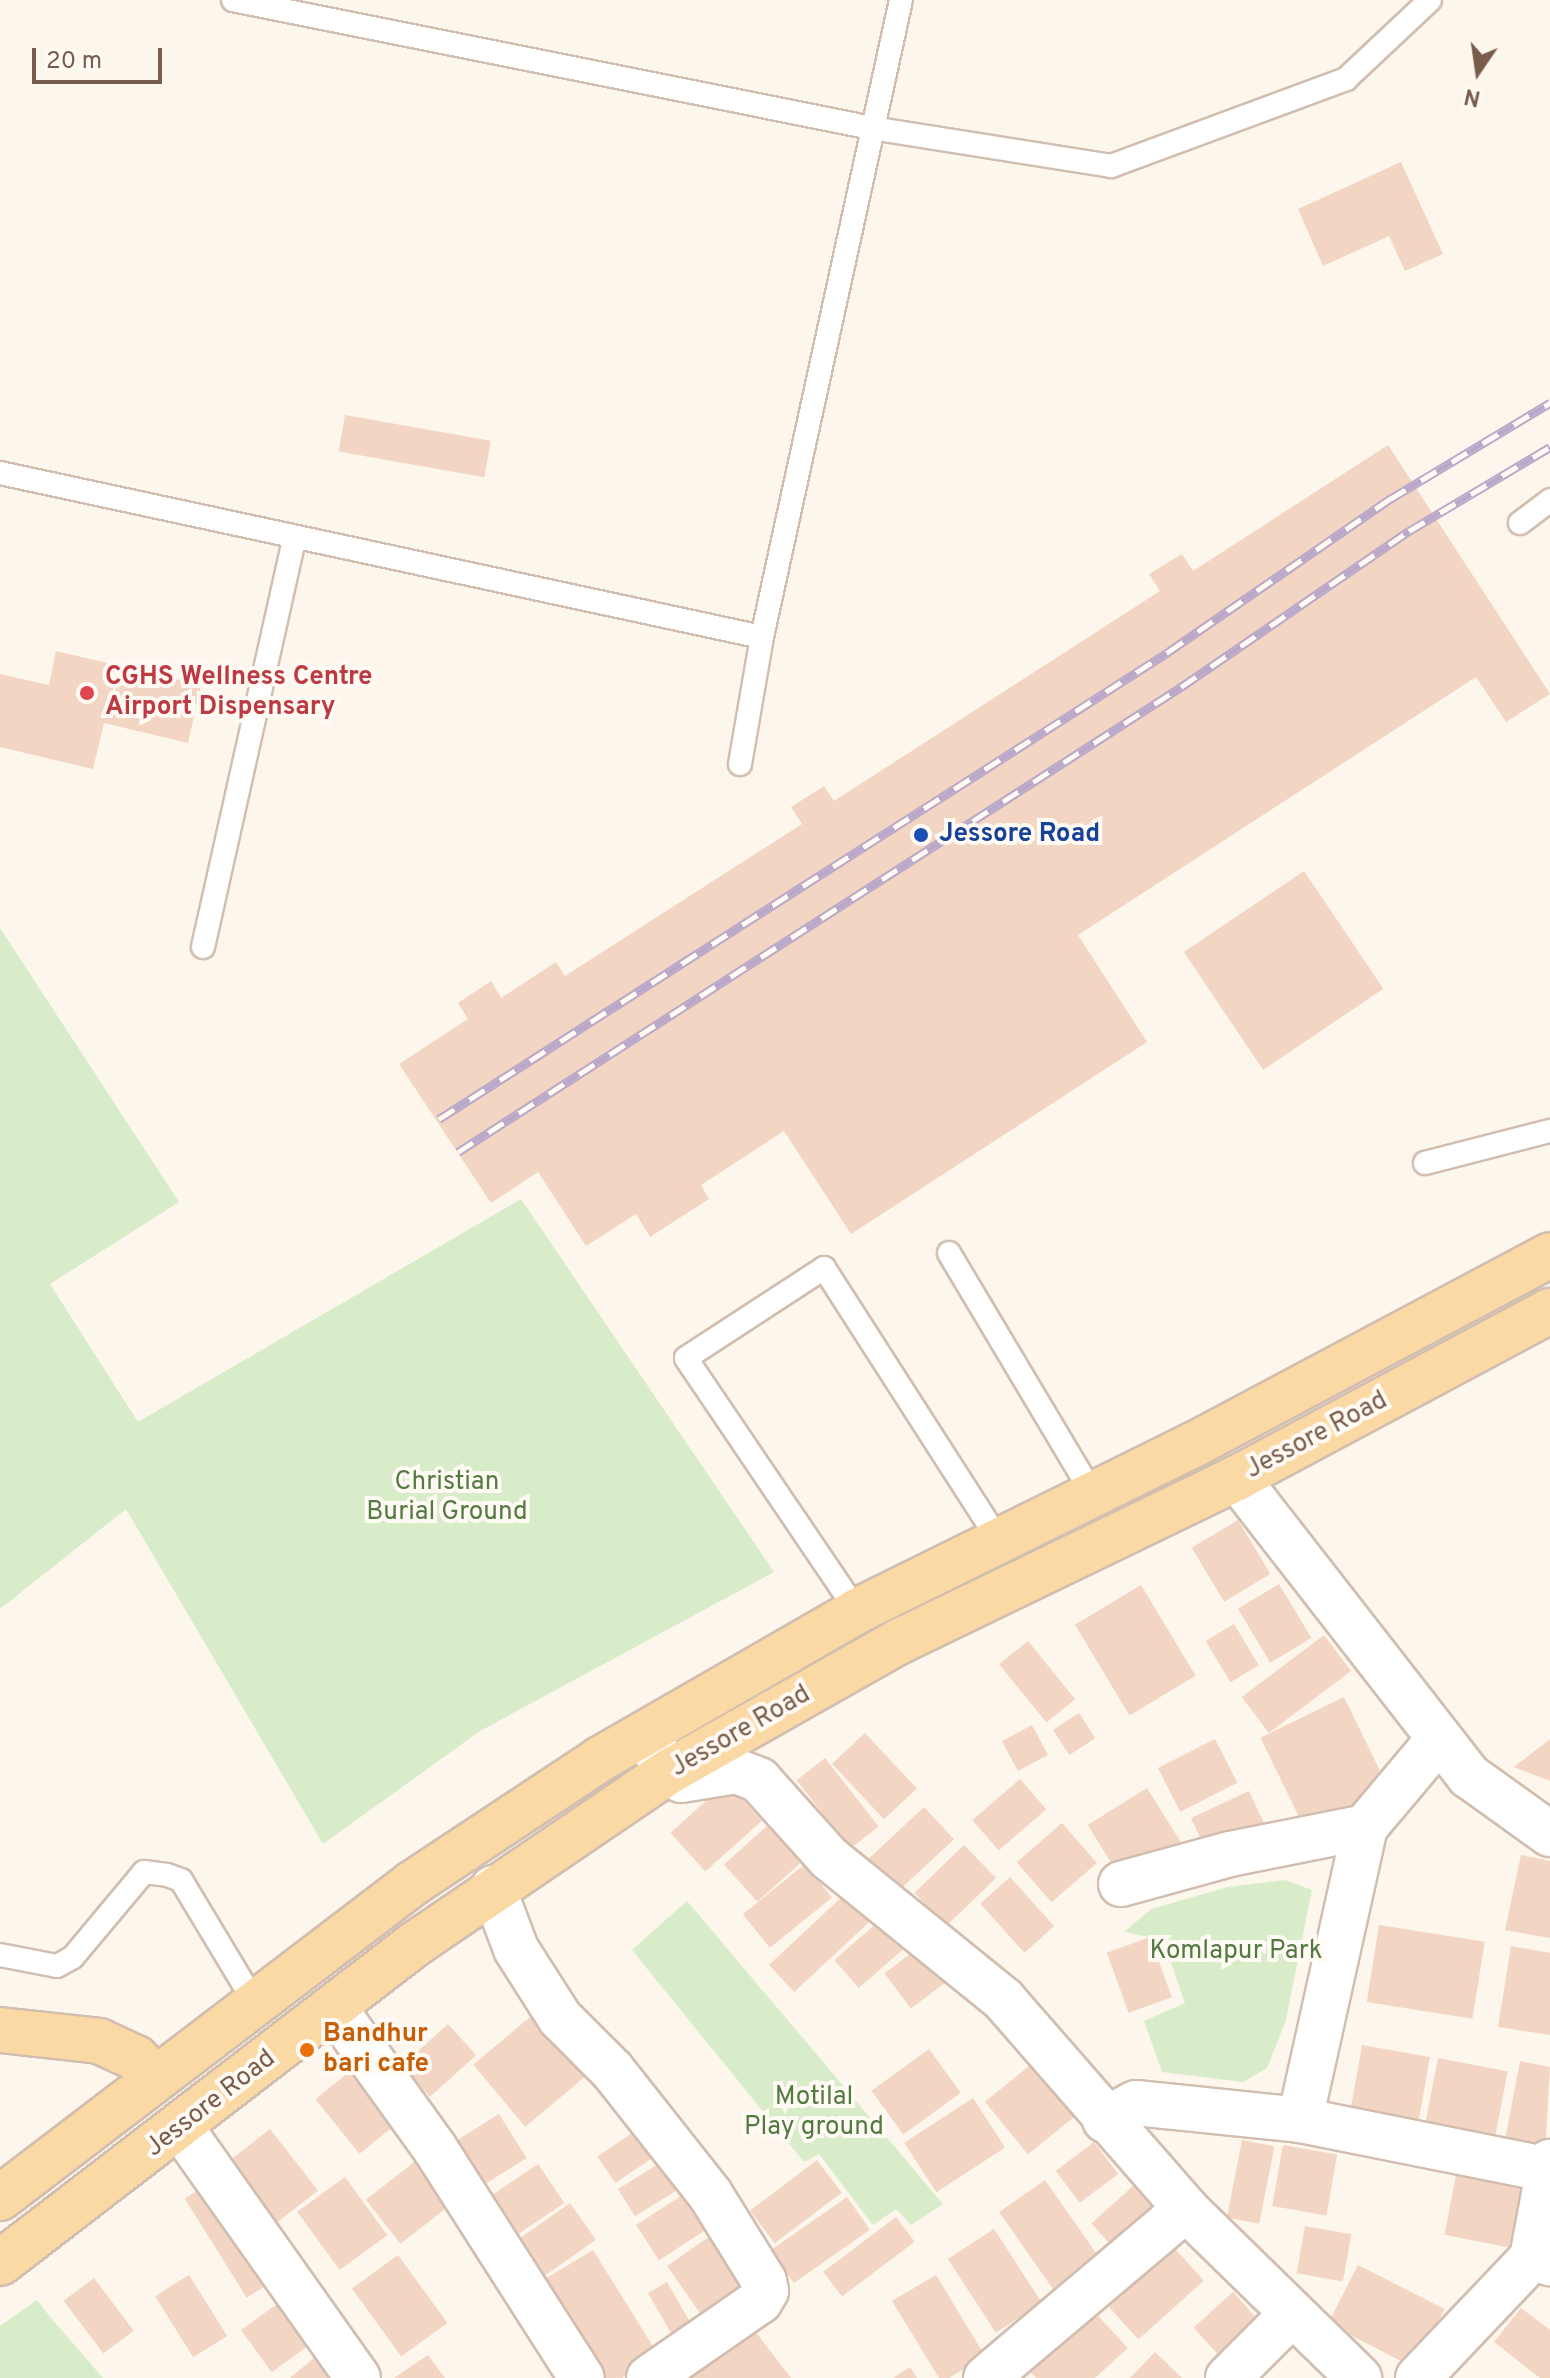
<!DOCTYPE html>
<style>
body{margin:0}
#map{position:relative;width:1550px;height:2378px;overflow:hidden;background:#fdf6ec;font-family:Overpass,sans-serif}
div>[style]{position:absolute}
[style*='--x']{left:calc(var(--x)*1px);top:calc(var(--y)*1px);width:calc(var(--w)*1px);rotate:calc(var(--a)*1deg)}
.green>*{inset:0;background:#d8ecc9}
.building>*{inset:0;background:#f3d5c3;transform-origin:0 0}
.roads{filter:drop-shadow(2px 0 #d1beb0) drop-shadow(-2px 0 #d1beb0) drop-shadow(0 2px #d1beb0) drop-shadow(0 -2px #d1beb0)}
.lane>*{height:22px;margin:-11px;padding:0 11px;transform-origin:11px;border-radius:11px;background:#fff}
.street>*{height:44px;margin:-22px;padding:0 22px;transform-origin:22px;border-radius:22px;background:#fff}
.primary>*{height:44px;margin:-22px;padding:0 22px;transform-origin:22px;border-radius:22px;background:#fbd9a5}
.rail>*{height:9px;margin-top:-4.5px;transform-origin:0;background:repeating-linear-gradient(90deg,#fffaf3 0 18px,#b9a8c9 0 36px);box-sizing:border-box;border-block:2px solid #b9a8c9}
.dots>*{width:22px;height:22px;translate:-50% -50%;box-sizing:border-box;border:4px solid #fffaf3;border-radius:50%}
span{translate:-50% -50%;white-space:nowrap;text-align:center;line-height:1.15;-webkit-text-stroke:8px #fffaf3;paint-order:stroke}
.health-label{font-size:26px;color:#be3a42;font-weight:700}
.left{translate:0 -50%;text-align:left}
.transit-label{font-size:26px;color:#164399;font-weight:700}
.street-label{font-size:26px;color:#7a5c4d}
.park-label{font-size:26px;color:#537a41}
.food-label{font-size:26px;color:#c56008;font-weight:700}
.north{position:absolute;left:1438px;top:32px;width:80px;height:80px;-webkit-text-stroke:6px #fffaf3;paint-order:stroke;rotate:193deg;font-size:22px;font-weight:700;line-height:32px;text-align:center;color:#7a5c4d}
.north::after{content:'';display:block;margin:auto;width:28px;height:36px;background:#7a5c4d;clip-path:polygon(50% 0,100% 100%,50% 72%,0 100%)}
.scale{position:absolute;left:32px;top:48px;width:130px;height:36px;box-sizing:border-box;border:4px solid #7a5c4d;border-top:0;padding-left:10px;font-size:24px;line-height:28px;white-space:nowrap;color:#7a5c4d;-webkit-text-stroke:6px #fffaf3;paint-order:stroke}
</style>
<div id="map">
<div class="green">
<i style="clip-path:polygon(0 928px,179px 1202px,50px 1284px,138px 1422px,521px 1199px,774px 1572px,480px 1731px,323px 1844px,126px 1509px,0 1609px)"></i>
<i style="clip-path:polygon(1285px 1880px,1312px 1890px,1286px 2020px,1267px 2068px,1243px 2082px,1162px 2072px,1144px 2021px,1185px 2003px,1163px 1940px,1124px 1932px,1151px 1909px,1228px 1887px)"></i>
<i style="clip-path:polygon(687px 1901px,943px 2204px,911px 2225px,896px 2209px,873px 2225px,819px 2154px,804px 2162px,632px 1950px)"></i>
<i style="clip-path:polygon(37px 2300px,51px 2318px,103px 2378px,0 2378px,0 2326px)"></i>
</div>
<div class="building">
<i style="clip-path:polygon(1401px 162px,1443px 254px,1405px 271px,1389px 236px,1323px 266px,1298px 209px)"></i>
<i style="left:345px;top:415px;width:148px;height:37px;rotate:10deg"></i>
<i style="clip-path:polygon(1388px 445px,1550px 694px,1506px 722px,1476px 677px,1078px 935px,1147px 1042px,851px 1234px,784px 1131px,701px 1185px,709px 1199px,650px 1237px,636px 1214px,586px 1246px,538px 1172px,491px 1203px,399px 1064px,468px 1019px,458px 1003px,491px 981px,501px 998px,556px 962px,565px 976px,802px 824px,791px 807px,824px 786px,834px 801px,1160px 591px,1149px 574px,1182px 554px,1193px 571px)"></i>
<i style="clip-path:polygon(56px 651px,201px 685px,188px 743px,104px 723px,93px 769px,0 747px,0 674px,49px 685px)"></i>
<i style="left:1304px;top:871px;width:142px;height:145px;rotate:56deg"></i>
<i style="left:1238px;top:1520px;width:63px;height:54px;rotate:59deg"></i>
<i style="left:1279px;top:1584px;width:63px;height:48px;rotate:59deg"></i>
<i style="left:1141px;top:1585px;width:106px;height:77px;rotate:59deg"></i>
<i style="left:1234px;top:1624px;width:48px;height:33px;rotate:59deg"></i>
<i style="left:1324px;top:1635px;width:45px;height:103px;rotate:53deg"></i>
<i style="left:1028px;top:1641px;width:75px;height:37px;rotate:51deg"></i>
<i style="left:1344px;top:1697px;width:100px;height:93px;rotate:64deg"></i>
<i style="left:1079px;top:1713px;width:30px;height:31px;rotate:57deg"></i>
<i style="left:1032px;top:1725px;width:34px;height:34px;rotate:62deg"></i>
<i style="left:865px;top:1733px;width:76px;height:45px;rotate:47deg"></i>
<i style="left:1215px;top:1739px;width:49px;height:64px;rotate:63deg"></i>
<i style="clip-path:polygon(1550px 1739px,1550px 1781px,1514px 1767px)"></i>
<i style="left:825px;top:1758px;width:87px;height:36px;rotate:52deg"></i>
<i style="left:1020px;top:1779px;width:40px;height:63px;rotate:49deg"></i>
<i style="left:727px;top:1782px;width:52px;height:76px;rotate:48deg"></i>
<i style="left:1147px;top:1788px;width:68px;height:70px;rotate:58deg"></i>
<i style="left:1249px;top:1791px;width:38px;height:64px;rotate:65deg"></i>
<i style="left:924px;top:1807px;width:44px;height:79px;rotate:47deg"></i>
<i style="left:770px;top:1823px;width:50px;height:62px;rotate:48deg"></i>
<i style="left:1062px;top:1823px;width:53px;height:60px;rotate:49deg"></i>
<i style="left:964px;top:1845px;width:46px;height:69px;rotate:46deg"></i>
<i style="clip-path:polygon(1521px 1855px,1550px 1861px,1550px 1938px,1505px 1930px)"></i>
<i style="left:805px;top:1864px;width:43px;height:80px;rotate:51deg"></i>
<i style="left:1010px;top:1877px;width:66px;height:40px;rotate:48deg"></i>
<i style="left:845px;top:1894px;width:37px;height:104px;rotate:47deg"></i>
<i style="left:885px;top:1916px;width:37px;height:67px;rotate:49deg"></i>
<i style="left:1379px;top:1925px;width:107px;height:78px;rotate:9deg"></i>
<i style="left:1150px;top:1937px;width:64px;height:46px;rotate:70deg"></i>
<i style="clip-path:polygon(1511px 1946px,1550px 1953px,1550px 2035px,1498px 2027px)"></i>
<i style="left:918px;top:1948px;width:44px;height:42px;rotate:53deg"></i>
<i style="left:536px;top:2012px;width:81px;height:82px;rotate:50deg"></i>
<i style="left:448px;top:2024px;width:42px;height:62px;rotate:48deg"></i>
<i style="left:1362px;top:2045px;width:69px;height:79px;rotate:10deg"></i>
<i style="left:929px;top:2049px;width:54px;height:71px;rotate:54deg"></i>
<i style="left:1438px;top:2058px;width:71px;height:72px;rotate:11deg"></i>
<i style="clip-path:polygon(1520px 2061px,1550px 2067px,1545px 2153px,1504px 2145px)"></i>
<i style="left:1034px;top:2062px;width:68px;height:63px;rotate:51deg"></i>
<i style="left:359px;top:2064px;width:70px;height:56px;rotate:51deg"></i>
<i style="left:973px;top:2098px;width:59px;height:82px;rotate:57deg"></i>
<i style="left:499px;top:2114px;width:52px;height:49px;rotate:58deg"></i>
<i style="left:270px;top:2129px;width:78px;height:61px;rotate:52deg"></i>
<i style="left:638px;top:2129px;width:32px;height:49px;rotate:56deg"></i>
<i style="left:1242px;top:2140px;width:33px;height:79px;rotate:11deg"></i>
<i style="left:1094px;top:2142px;width:40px;height:48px;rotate:53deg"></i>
<i style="left:1283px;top:2145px;width:55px;height:62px;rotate:10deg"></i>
<i style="left:418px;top:2159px;width:56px;height:66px;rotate:52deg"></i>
<i style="left:817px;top:2160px;width:41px;height:84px;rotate:53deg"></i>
<i style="left:663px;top:2161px;width:32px;height:53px;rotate:58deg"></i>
<i style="left:538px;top:2164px;width:47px;height:56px;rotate:56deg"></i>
<i style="left:1457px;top:2170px;width:70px;height:66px;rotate:11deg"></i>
<i style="left:345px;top:2177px;width:72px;height:59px;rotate:54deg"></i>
<i style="left:1045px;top:2180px;width:97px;height:56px;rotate:55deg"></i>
<i style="left:211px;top:2182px;width:117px;height:31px;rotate:58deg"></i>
<i style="left:1133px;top:2186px;width:45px;height:56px;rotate:48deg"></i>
<i style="left:684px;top:2194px;width:42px;height:57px;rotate:57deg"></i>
<i style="left:847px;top:2197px;width:40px;height:93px;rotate:55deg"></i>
<i style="left:570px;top:2203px;width:45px;height:70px;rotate:55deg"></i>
<i style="left:896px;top:2217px;width:31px;height:91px;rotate:53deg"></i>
<i style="left:1305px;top:2226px;width:47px;height:48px;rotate:10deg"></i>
<i style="left:994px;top:2229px;width:88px;height:55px;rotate:57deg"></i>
<i style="left:713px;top:2234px;width:67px;height:56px;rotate:55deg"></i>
<i style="left:1169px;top:2242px;width:52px;height:88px;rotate:48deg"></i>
<i style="clip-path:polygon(593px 2250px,659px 2356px,622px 2378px,600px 2378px,540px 2282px)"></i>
<i style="left:398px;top:2255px;width:84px;height:57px;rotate:54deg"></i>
<i style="left:1358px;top:2265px;width:97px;height:66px;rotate:27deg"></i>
<i style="left:189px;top:2275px;width:72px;height:40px;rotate:58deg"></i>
<i style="clip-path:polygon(936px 2275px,985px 2356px,949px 2378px,939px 2378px,892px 2301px)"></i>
<i style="left:94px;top:2278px;width:66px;height:38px;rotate:53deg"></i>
<i style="left:667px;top:2282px;width:53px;height:22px;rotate:60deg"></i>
<i style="left:1233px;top:2292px;width:46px;height:53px;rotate:48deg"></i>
<i style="left:288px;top:2296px;width:52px;height:58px;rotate:54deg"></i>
<i style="clip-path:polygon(1087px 2304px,1128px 2348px,1095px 2378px,1036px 2378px,1022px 2363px)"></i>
<i style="clip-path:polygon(1521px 2308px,1550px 2330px,1550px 2378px,1540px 2378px,1494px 2342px)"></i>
<i style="clip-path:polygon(745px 2318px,791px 2378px,664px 2378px)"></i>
<i style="clip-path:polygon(325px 2349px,349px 2378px,290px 2378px)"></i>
<i style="clip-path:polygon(1155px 2352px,1182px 2378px,1130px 2378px)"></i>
<i style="clip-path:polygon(428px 2355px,445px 2378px,394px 2378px)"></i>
<i style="clip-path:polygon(910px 2367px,917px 2378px,893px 2378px)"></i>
</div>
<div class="roads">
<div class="lane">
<i style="--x:233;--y:0;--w:652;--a:11.33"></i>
<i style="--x:872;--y:128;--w:242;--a:9"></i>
<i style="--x:1111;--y:166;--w:251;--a:-20.3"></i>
<i style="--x:1346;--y:79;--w:115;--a:-43.2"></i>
<i style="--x:0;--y:473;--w:779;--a:12.15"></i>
<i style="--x:1520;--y:523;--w:38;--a:-37"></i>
<i style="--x:740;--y:764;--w:129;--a:-80.2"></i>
<i style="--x:762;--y:637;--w:652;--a:-77.69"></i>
<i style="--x:203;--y:947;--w:420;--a:-77.4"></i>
<i style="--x:1425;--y:1163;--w:129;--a:-14.4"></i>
<i style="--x:949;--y:1253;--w:282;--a:59.2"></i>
<i style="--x:857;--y:1611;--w:305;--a:-124.1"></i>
<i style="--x:686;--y:1358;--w:165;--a:-33.1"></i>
<i style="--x:824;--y:1268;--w:324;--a:57.3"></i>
<i style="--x:0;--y:1955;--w:58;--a:10.9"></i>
<i style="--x:57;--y:1966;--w:18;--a:-29"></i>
<i style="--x:73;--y:1957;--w:111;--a:-50.1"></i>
<i style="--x:144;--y:1872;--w:23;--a:7"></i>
<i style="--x:167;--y:1875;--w:15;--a:20"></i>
<i style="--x:181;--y:1880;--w:144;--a:59"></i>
</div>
<div class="street">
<i style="--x:1237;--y:1478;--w:378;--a:52.1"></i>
<i style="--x:1469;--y:1776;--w:100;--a:35.6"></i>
<i style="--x:654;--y:1750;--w:40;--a:48"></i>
<i style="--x:681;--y:1780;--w:56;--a:-9.3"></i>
<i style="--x:736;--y:1771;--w:25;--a:21"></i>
<i style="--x:759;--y:1780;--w:105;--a:48.1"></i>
<i style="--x:829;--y:1858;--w:224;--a:39"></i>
<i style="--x:1003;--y:1999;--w:279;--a:48.9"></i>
<i style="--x:1186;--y:2209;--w:242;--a:44.3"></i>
<i style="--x:1121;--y:1884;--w:113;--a:-15.4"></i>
<i style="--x:1230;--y:1854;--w:138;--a:-11.3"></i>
<i style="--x:493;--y:1888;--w:65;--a:69.3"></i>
<i style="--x:516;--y:1949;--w:82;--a:57.5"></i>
<i style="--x:560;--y:2018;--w:74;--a:45"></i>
<i style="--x:612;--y:2070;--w:158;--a:51.7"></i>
<i style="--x:710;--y:2194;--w:102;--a:58.2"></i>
<i style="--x:764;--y:2281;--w:10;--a:79"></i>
<i style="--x:766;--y:2291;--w:12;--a:121"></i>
<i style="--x:760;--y:2301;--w:135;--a:145.3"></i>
<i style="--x:334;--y:2008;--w:171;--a:54.3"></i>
<i style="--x:434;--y:2147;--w:274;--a:57.4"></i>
<i style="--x:1105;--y:2120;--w:35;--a:-29"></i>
<i style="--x:1136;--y:2103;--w:165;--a:5.9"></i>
<i style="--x:1300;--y:2120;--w:255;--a:11.3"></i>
<i style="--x:1300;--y:2120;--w:300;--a:-77.5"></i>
<i style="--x:1365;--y:1827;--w:115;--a:-49.9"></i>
<i style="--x:181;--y:2128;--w:306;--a:54.7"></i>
<i style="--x:1532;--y:2258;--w:98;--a:-79.4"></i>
<i style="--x:986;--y:2378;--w:262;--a:-40.2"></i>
<i style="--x:1228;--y:2378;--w:89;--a:-45"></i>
<i style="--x:1418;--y:2378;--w:166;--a:-46.5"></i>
<i style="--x:1532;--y:2258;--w:19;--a:16"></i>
</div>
<div class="primary">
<i style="--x:0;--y:2030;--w:100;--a:6.3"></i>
<i style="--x:99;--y:2041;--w:41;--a:24.7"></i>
<i style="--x:136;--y:2058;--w:28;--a:46"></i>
<i style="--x:0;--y:2198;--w:519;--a:-37.33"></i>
<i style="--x:413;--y:1883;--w:224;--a:-33.5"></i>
<i style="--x:600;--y:1759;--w:297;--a:-29.9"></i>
<i style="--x:857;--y:1611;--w:377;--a:-26.3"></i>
<i style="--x:1195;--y:1444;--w:402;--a:-28"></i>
<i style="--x:0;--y:2263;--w:523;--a:-37.55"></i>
<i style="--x:415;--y:1944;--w:308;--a:-34.2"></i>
<i style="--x:670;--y:1771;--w:264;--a:-29.5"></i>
<i style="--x:900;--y:1641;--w:374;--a:-25.8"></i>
<i style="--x:1237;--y:1478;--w:355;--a:-28.1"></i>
</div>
</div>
<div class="rail">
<i style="--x:439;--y:1119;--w:866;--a:-32.64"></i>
<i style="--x:1168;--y:652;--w:270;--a:-34.6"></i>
<i style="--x:1390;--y:499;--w:187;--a:-31"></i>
<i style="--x:458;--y:1152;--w:860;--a:-32.75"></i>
<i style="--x:1181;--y:687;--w:276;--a:-34.4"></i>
<i style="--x:1409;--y:531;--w:164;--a:-30.8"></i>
</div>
<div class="dots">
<i style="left:87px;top:693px;background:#e0444e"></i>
<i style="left:921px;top:835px;background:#1a4fb4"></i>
<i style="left:307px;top:2050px;background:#e8710a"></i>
</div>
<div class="health-label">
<span class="left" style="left:105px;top:693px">CGHS Wellness Centre<br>Airport Dispensary</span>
</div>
<div class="transit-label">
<span class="left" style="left:939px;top:835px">Jessore Road</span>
</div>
<div class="street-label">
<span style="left:1317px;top:1436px;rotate:-28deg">Jessore Road</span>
<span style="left:741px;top:1732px;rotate:-30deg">Jessore Road</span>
<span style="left:211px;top:2104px;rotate:-38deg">Jessore Road</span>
</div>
<div class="park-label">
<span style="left:447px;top:1498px">Christian<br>Burial Ground</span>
<span style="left:1236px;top:1952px">Komlapur Park</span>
<span style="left:814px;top:2113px">Motilal<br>Play ground</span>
</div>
<div class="food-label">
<span class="left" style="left:323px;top:2050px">Bandhur<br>bari cafe</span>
</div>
<div class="north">N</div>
<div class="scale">20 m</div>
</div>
